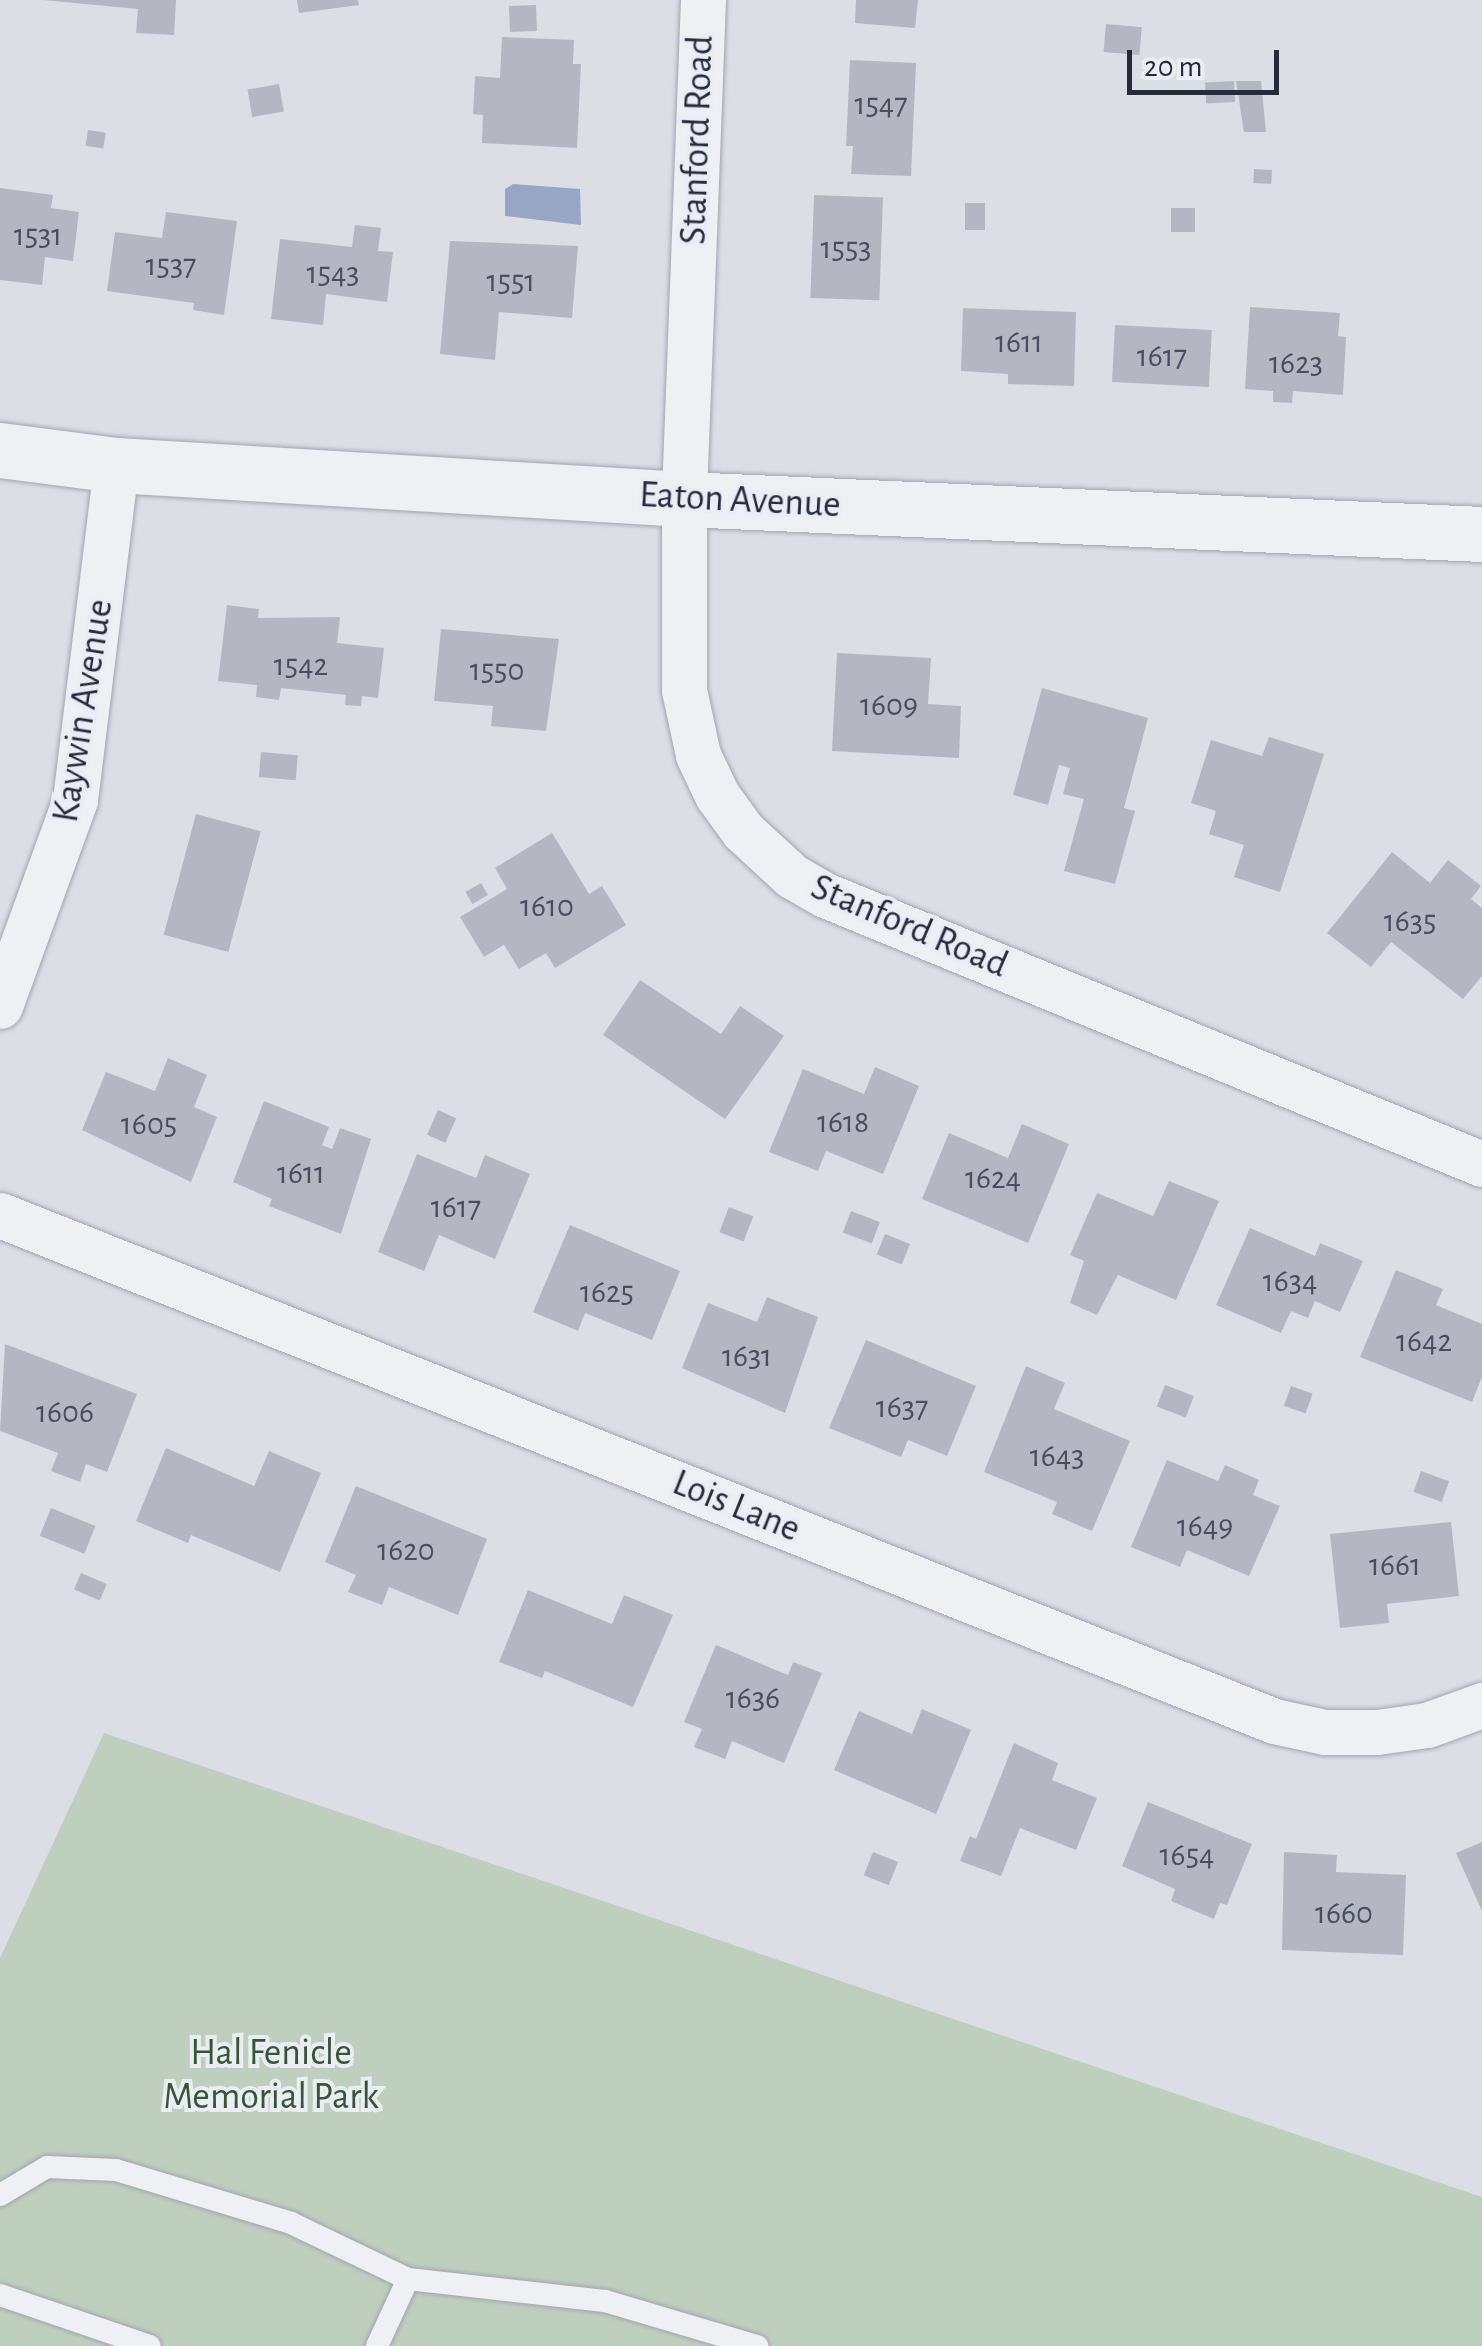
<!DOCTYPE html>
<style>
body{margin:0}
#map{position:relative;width:1482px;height:2346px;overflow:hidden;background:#dcdee6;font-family:"Alegreya Sans",sans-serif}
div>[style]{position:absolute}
.green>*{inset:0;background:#bfcfbe}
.water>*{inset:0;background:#98a6c5}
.building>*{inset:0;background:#b4b7c2;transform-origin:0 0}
.roads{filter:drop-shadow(0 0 2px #a2a4af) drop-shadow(0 0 2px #a2a4af)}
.service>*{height:22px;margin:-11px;padding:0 11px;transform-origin:11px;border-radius:11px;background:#eff0f4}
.minor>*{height:45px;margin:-22.5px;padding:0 22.5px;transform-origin:22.5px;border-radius:22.5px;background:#eff0f4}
.tertiary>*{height:55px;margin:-27.5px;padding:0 27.5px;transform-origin:27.5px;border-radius:27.5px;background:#eff0f4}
span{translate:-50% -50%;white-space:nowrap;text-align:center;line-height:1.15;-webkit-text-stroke:8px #ebedf4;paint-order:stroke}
.number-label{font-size:32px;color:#4a4d5d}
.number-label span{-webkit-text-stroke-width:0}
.street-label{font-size:38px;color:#272a3b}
.park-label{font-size:38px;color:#355734}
.scale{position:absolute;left:1127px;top:50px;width:152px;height:45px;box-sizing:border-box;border:5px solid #272a3b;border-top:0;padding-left:12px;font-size:30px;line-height:35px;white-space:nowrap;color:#272a3b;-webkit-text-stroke:8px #ebedf4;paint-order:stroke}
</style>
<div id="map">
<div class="green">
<i style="clip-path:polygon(104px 1733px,1482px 2197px,1482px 2346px,0 2346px,0 1958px)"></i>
</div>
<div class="water">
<i style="clip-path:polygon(513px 184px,580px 189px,581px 225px,505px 216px,505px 189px)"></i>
</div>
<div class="building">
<i style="clip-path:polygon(43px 0,176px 0,174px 35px,136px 33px,138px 9px)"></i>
<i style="clip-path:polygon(297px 0,358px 0,359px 5px,299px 13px)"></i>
<i style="clip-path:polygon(856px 0,918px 0,915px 28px,855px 23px)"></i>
<i style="left:536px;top:5px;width:26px;height:27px;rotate:88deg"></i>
<i style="left:1106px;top:24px;width:36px;height:28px;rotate:5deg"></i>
<i style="clip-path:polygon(502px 37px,574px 40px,573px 64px,581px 64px,577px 148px,482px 143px,483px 115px,473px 114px,475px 76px,500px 78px)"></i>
<i style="clip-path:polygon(850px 60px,916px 63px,911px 176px,851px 174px,853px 146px,846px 146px)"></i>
<i style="left:1234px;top:81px;width:21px;height:29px;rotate:87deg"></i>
<i style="clip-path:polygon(1236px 81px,1261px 81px,1266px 132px,1244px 132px)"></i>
<i style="left:279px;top:84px;width:28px;height:32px;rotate:80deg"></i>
<i style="left:88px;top:130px;width:18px;height:16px;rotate:9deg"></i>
<i style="left:1254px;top:169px;width:18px;height:14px;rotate:3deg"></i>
<i style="clip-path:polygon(0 188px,53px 195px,51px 208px,79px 212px,73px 261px,45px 257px,42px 285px,0 280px)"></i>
<i style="left:814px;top:195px;width:69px;height:103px;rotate:2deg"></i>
<i style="left:965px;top:203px;width:20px;height:27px"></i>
<i style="left:1171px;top:208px;width:24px;height:24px"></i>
<i style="clip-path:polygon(166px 212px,237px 221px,224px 315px,193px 310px,194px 303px,107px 291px,115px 232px,162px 238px)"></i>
<i style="clip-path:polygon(355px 225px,381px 228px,378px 251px,393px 252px,387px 302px,326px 294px,323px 325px,271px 319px,280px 239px,352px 247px)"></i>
<i style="clip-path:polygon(450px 241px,578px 246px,572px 318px,499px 312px,495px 360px,440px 354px)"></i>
<i style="clip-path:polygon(1250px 307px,1340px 313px,1338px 336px,1346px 337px,1343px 395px,1293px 391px,1292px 403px,1273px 402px,1273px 391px,1245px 389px)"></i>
<i style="clip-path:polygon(963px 308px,1076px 312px,1074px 386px,1008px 384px,1008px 374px,961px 371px)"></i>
<i style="left:1115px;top:325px;width:97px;height:57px;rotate:3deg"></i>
<i style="clip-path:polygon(227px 605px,259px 609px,258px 618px,340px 617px,337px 643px,384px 648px,378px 698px,362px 696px,361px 706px,345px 705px,346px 695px,281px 688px,279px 700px,256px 697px,257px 685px,218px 681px)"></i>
<i style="clip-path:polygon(441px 629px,559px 639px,546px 731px,491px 726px,493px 706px,434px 701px)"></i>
<i style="clip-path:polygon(837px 653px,931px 658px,928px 704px,961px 706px,959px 758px,832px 751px)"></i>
<i style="clip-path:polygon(1042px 688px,1148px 718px,1124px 808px,1135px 811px,1115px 884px,1064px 871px,1084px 799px,1063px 794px,1070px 768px,1059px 765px,1048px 805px,1013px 795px)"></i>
<i style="clip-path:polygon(1269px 737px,1324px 754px,1280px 892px,1234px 877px,1244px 845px,1209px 834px,1216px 811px,1191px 803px,1211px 740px,1262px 756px)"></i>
<i style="left:261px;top:752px;width:37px;height:25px;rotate:5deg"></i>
<i style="left:196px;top:814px;width:67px;height:125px;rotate:15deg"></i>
<i style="clip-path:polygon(552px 833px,589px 894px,602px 886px,626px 925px,555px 968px,546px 953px,519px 969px,504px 945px,484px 957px,460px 917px,507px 889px,495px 868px)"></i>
<i style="clip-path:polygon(1392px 852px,1430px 883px,1448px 860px,1481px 886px,1471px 899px,1482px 908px,1482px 976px,1463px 999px,1391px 942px,1371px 967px,1327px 933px)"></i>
<i style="left:481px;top:883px;width:14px;height:18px;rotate:60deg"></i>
<i style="clip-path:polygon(640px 980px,721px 1034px,740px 1006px,784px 1036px,725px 1119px,603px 1035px)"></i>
<i style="clip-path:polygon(168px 1058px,207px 1075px,194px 1107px,217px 1117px,191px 1182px,82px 1130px,106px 1072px,155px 1091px)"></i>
<i style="clip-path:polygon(875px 1067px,919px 1086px,883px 1174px,826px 1151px,818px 1171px,769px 1152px,803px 1069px,864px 1094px)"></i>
<i style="clip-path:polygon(264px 1101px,329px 1127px,322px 1145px,332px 1149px,340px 1128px,371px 1139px,341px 1234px,269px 1206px,272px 1199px,233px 1182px)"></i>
<i style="left:438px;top:1110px;width:20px;height:27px;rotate:24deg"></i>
<i style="clip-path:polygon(1022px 1124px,1069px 1144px,1028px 1243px,922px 1199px,949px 1133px,1008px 1158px)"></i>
<i style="clip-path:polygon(417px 1154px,476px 1178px,485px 1155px,530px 1174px,495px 1259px,439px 1235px,424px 1271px,378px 1252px)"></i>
<i style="clip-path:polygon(1169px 1181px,1219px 1201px,1176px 1300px,1118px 1275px,1097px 1315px,1070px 1303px,1084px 1261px,1070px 1255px,1097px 1193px,1153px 1216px)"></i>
<i style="left:729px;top:1207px;width:26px;height:27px;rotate:21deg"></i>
<i style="left:851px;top:1211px;width:31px;height:23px;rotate:21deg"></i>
<i style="clip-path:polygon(570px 1225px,680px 1271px,652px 1340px,585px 1313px,578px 1331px,533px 1312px)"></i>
<i style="clip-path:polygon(1250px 1228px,1315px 1256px,1320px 1243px,1363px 1261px,1340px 1312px,1315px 1301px,1308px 1318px,1291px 1311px,1281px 1333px,1216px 1305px)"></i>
<i style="left:885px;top:1234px;width:27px;height:22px;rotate:22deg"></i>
<i style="clip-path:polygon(1396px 1270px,1443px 1289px,1436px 1305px,1482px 1324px,1482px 1377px,1472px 1402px,1360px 1357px)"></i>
<i style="clip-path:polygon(767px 1297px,818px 1317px,785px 1413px,682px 1368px,708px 1303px,757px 1322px)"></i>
<i style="clip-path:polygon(866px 1340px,976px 1386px,947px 1456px,908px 1440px,901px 1457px,829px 1428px)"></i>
<i style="clip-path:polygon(5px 1344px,137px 1394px,107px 1472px,86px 1464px,80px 1482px,51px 1471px,58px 1453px,0 1431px)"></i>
<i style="clip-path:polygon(1026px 1366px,1065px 1383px,1054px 1409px,1130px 1441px,1092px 1531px,1052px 1514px,1057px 1502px,984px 1472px)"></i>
<i style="left:1165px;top:1385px;width:31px;height:23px;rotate:21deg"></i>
<i style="left:1291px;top:1386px;width:23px;height:21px;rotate:20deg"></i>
<i style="clip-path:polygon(166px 1448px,254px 1486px,269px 1451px,321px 1473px,280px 1572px,191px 1535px,188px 1543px,136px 1521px)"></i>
<i style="clip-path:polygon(1167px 1460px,1218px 1481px,1225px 1465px,1259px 1480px,1253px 1495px,1280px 1506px,1249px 1576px,1187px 1550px,1180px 1567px,1131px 1547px)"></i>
<i style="left:1421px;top:1471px;width:30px;height:22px;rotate:20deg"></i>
<i style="clip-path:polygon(356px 1486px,487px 1539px,458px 1615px,389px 1587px,382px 1605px,348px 1592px,356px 1575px,325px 1562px)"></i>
<i style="left:51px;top:1508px;width:48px;height:30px;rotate:22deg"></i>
<i style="clip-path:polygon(1451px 1522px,1459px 1596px,1387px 1604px,1389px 1623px,1340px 1628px,1330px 1534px)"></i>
<i style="left:81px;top:1573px;width:28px;height:18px;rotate:23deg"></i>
<i style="clip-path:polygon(528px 1590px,612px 1624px,624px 1595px,673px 1615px,633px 1707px,545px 1671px,542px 1678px,499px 1662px)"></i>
<i style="clip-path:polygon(716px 1645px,788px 1675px,793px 1662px,822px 1673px,784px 1763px,732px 1741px,725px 1759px,694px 1747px,702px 1729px,684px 1722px)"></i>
<i style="clip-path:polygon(922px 1709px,971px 1730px,936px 1814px,834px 1770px,859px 1711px,912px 1734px)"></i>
<i style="clip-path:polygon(1014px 1743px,1058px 1763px,1052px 1780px,1097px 1798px,1076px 1850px,1020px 1828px,1001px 1876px,960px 1861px,970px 1836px,976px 1839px)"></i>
<i style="clip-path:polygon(1148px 1802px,1252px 1844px,1227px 1905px,1220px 1903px,1214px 1919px,1171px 1901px,1175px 1889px,1122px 1866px)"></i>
<i style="clip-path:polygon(1482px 1842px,1482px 1911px,1456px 1853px)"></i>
<i style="left:873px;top:1852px;width:27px;height:25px;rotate:22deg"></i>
<i style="clip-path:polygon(1284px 1852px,1337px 1855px,1336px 1872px,1406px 1875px,1403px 1955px,1282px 1950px)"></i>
</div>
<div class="roads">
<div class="service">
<i style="left:0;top:2195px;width:55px;rotate:-30.8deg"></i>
<i style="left:47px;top:2167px;width:69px;rotate:2.5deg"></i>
<i style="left:116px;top:2170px;width:183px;rotate:16.8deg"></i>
<i style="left:291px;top:2223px;width:130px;rotate:25.6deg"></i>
<i style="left:408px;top:2279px;width:74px;rotate:114.8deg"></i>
<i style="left:408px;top:2279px;width:198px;rotate:6.4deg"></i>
<i style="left:605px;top:2301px;width:159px;rotate:16.5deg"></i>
<i style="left:0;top:2295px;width:158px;rotate:18.8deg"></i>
</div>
<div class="minor">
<i style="left:703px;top:0;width:499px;rotate:92.2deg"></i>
<i style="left:684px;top:499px;width:191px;rotate:90deg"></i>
<i style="left:684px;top:690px;width:66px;rotate:77.8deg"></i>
<i style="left:698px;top:755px;width:44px;rotate:64.6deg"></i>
<i style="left:717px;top:795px;width:44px;rotate:54.2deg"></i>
<i style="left:743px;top:831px;width:67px;rotate:42.6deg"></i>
<i style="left:792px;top:876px;width:38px;rotate:30deg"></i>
<i style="left:825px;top:895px;width:710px;rotate:22.27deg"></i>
<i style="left:0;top:1006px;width:219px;rotate:-70deg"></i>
<i style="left:75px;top:800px;width:337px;rotate:-83deg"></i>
<i style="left:0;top:1215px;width:1371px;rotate:21.66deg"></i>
<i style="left:1274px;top:1721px;width:52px;rotate:12.2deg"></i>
<i style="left:1325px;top:1732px;width:52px"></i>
<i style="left:1377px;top:1732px;width:50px;rotate:-8deg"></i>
<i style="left:1427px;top:1725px;width:59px;rotate:-20deg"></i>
</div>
<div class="tertiary">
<i style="left:0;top:450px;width:117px;rotate:7.4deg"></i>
<i style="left:116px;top:465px;width:569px;rotate:3.43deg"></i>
<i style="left:684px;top:499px;width:799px;rotate:2.51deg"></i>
</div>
</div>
<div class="number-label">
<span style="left:881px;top:104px">1547</span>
<span style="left:38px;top:235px">1531</span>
<span style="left:846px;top:248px">1553</span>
<span style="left:171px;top:265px">1537</span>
<span style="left:333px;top:273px">1543</span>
<span style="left:511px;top:281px">1551</span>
<span style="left:1019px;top:342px">1611</span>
<span style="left:1162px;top:356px">1617</span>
<span style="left:1296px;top:363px">1623</span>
<span style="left:301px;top:665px">1542</span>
<span style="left:497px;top:670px">1550</span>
<span style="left:889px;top:705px">1609</span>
<span style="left:547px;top:906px">1610</span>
<span style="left:1410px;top:921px">1635</span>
<span style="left:843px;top:1122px">1618</span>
<span style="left:149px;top:1124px">1605</span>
<span style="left:301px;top:1173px">1611</span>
<span style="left:993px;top:1178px">1624</span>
<span style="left:456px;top:1207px">1617</span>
<span style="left:1290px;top:1281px">1634</span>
<span style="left:607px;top:1292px">1625</span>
<span style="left:1424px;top:1341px">1642</span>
<span style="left:747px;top:1356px">1631</span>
<span style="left:902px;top:1407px">1637</span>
<span style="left:65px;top:1412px">1606</span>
<span style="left:1057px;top:1456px">1643</span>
<span style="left:1205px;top:1526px">1649</span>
<span style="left:406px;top:1550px">1620</span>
<span style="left:1395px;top:1565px">1661</span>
<span style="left:753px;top:1698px">1636</span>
<span style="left:1187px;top:1855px">1654</span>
<span style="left:1344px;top:1913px">1660</span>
</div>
<div class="street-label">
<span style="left:698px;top:140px;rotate:-88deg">Stanford Road</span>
<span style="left:740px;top:501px;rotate:3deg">Eaton Avenue</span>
<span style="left:84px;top:711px;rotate:-81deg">Kaywin Avenue</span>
<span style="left:909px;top:927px;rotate:23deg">Stanford Road</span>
<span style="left:736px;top:1507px;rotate:22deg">Lois Lane</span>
</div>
<div class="park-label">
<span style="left:271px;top:2076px">Hal Fenicle<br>Memorial Park</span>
</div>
<div class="scale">20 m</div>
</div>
